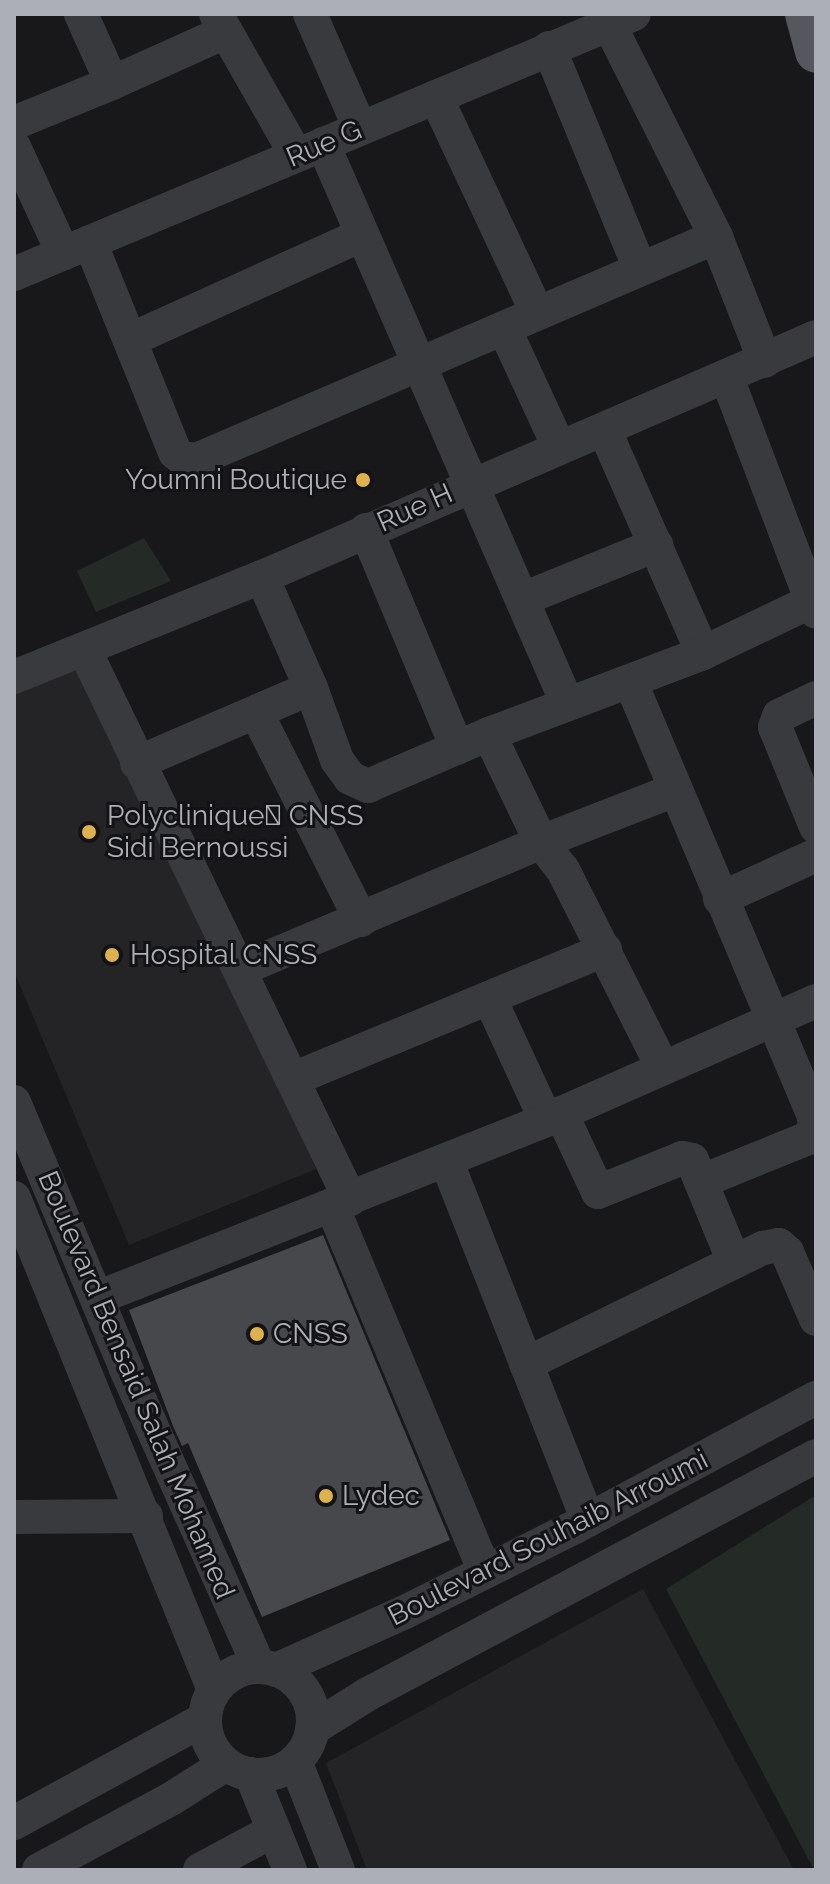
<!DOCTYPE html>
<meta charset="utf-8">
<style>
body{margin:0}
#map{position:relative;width:830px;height:1884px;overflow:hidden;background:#18181a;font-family:Raleway,sans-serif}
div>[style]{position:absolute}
.built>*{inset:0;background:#242426}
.green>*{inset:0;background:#242b26}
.building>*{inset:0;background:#47484c}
.minor>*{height:34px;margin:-17px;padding:0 17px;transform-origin:17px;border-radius:17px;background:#393a3e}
.minor>.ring{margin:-17px;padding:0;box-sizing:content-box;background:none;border:34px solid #393a3e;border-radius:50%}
.major>*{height:42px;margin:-21px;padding:0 21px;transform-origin:21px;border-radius:21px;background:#56575d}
.dots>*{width:22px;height:22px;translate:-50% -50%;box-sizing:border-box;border:4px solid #131315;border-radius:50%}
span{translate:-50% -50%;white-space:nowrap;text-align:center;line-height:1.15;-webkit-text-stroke:6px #131315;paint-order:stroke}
.street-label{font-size:28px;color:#acafb8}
.poi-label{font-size:28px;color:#acafb8}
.right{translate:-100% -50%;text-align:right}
.left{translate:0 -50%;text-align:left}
.frame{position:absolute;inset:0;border:16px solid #acafb8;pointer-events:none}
</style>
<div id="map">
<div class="built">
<i style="clip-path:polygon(87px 665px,316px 1169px,129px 1245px,14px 971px,14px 694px)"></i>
<i style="clip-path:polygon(643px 1589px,794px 1870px,367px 1870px,326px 1763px)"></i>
</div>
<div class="green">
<i style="clip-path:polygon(144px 538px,171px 581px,96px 612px,77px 571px)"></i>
<i style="clip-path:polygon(816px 1495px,816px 1870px,814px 1870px,666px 1589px)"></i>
</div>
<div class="building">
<i style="clip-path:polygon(323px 1235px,450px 1540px,262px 1617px,188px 1443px,182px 1446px,173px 1426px,129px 1310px)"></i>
</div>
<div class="minor">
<i style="left:216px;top:14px;width:162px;rotate:60.4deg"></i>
<i style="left:310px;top:14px;width:124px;rotate:66.3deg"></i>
<i style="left:604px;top:14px;width:250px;rotate:63.3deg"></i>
<i style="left:716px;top:237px;width:133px;rotate:68.4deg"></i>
<i style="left:549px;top:48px;width:239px;rotate:67.6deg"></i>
<i style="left:112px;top:83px;width:124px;rotate:-24.3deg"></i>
<i style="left:436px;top:97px;width:238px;rotate:64.9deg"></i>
<i style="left:14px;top:123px;width:106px;rotate:-22.2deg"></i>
<i style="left:112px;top:83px;width:76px;rotate:-114.2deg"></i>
<i style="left:323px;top:144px;width:610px;rotate:66.42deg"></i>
<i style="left:14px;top:147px;width:117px;rotate:65.2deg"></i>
<i style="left:90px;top:242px;width:227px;rotate:68deg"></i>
<i style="left:175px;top:452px;width:9px;rotate:41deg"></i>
<i style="left:182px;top:458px;width:14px;rotate:8deg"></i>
<i style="left:196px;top:460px;width:566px;rotate:-23.21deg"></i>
<i style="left:14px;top:274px;width:672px;rotate:-22.75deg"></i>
<i style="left:504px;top:328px;width:131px;rotate:65.2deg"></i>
<i style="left:130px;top:340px;width:255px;rotate:-24.4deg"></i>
<i style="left:727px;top:378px;width:250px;rotate:69.2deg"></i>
<i style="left:604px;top:429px;width:245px;rotate:66.2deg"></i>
<i style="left:366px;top:530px;width:236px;rotate:67.3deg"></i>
<i style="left:262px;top:577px;width:121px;rotate:66.2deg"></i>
<i style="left:311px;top:688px;width:77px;rotate:70.1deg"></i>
<i style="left:337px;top:760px;width:22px;rotate:54deg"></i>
<i style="left:350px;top:778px;width:20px;rotate:24deg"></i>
<i style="left:368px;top:786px;width:132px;rotate:-23.3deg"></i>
<i style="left:489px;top:734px;width:229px;rotate:-20.7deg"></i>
<i style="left:703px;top:653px;width:125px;rotate:-25.5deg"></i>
<i style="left:523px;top:599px;width:144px;rotate:-22.1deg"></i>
<i style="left:85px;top:651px;width:609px;rotate:64.19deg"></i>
<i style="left:14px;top:677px;width:267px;rotate:-22deg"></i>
<i style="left:262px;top:577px;width:604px;rotate:-23.42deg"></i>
<i style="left:631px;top:683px;width:470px;rotate:67.1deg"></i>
<i style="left:814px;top:1116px;width:13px;rotate:86deg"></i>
<i style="left:815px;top:1129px;width:13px;rotate:132deg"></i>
<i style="left:806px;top:1139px;width:112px;rotate:158deg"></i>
<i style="left:816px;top:698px;width:41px;rotate:154.1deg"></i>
<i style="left:779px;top:716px;width:12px;rotate:110deg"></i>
<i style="left:775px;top:727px;width:108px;rotate:67.7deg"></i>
<i style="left:256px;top:712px;width:233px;rotate:63.2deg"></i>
<i style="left:489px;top:734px;width:120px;rotate:64.3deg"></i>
<i style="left:541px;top:842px;width:36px;rotate:52deg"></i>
<i style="left:563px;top:870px;width:222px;rotate:63.2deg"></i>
<i style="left:137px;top:763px;width:189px;rotate:-23.3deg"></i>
<i style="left:720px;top:899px;width:106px;rotate:-24.6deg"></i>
<i style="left:241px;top:969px;width:326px;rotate:-22.9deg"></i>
<i style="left:541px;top:842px;width:144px;rotate:-21.2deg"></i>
<i style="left:490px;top:999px;width:133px;rotate:65.2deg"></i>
<i style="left:293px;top:1079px;width:338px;rotate:-22.5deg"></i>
<i style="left:14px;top:1102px;width:290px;rotate:67.2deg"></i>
<i style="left:126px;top:1369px;width:326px;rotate:65.9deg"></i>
<i style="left:561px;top:1113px;width:87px;rotate:64.9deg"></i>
<i style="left:598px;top:1192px;width:91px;rotate:-22deg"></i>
<i style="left:682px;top:1158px;width:10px;rotate:11deg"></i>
<i style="left:692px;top:1160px;width:110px;rotate:67.6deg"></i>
<i style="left:446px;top:1160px;width:387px;rotate:68.5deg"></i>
<i style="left:14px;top:1198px;width:531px;rotate:67.88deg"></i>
<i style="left:332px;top:1206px;width:394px;rotate:67.3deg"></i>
<i style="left:97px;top:1298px;width:483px;rotate:-21.6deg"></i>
<i style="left:546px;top:1120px;width:295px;rotate:-23.8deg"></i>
<i style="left:526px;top:1364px;width:264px;rotate:-26.1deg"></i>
<i style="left:763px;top:1248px;width:16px;rotate:-11deg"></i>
<i style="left:779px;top:1245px;width:11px;rotate:41deg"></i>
<i style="left:787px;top:1252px;width:73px;rotate:66.6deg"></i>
<i style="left:14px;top:1517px;width:132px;rotate:-0.4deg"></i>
<i class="ring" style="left:205px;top:1667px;width:74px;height:74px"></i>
<i style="left:276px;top:1670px;width:139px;rotate:-24.2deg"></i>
<i style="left:403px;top:1613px;width:192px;rotate:-26.6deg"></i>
<i style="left:575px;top:1527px;width:273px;rotate:-28.2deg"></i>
<i style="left:312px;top:1729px;width:66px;rotate:-32deg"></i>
<i style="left:368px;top:1694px;width:507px;rotate:-27.98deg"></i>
<i style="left:295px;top:1761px;width:117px;rotate:68.5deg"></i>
<i style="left:251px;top:1774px;width:104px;rotate:67.9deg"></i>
<i style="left:14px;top:1823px;width:217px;rotate:-28.6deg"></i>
<i style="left:39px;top:1870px;width:150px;rotate:-28.3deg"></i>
<i style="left:171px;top:1799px;width:65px;rotate:-32.5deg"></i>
<i style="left:200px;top:1870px;width:84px;rotate:-28.4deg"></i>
</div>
<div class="major">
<i style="left:806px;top:14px;width:39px;rotate:75deg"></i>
</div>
<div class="dots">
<i style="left:363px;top:480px;background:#dbb24e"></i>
<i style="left:89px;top:832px;background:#dbb24e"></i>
<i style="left:112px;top:955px;background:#dbb24e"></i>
<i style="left:257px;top:1334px;background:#dbb24e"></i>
<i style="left:326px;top:1496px;background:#dbb24e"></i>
</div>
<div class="street-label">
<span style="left:324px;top:144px;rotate:-23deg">Rue G</span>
<span style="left:415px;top:508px;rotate:-24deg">Rue H</span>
<span style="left:136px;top:1385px;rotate:67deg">Boulevard Bensaid Salah Mohamed</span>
<span style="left:548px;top:1538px;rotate:-27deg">Boulevard Souhaib Arroumi</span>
</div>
<div class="poi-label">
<span class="right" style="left:347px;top:480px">Youmni Boutique</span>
<span class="left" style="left:107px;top:832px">Polyclinique ِCNSS<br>Sidi Bernoussi</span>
<span class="left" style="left:130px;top:955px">Hospital CNSS</span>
<span class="left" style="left:273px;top:1334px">CNSS</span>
<span class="left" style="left:342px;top:1496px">Lydec</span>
</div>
<div class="frame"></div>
</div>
